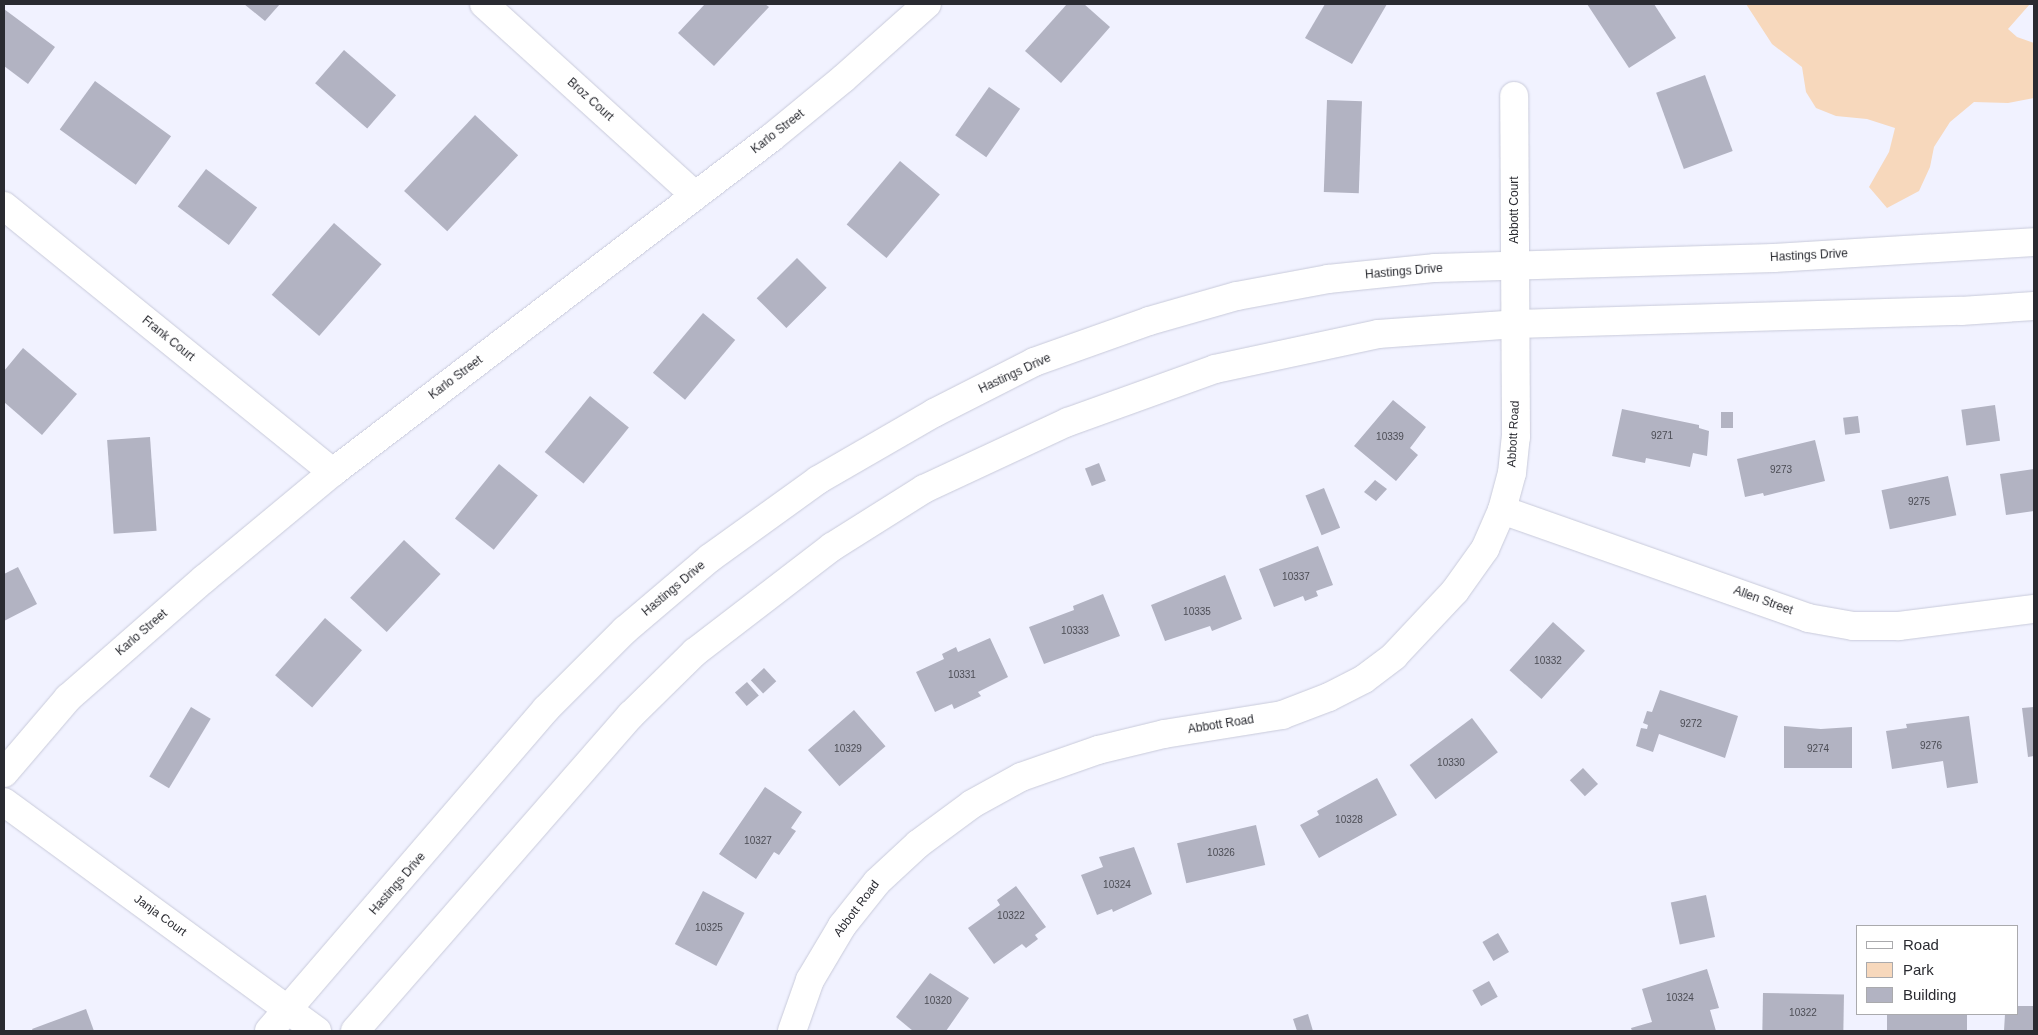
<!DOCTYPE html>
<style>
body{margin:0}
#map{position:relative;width:2038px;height:1035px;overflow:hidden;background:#f1f2ff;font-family:Helvetica,sans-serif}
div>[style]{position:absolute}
.green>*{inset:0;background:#f7d8bc}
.building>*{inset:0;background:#b2b3c2;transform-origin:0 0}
.roads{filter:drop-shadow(0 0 1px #c8cada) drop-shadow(0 0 1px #c8cada)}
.minor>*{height:28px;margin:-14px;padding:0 14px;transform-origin:14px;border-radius:14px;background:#fff}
span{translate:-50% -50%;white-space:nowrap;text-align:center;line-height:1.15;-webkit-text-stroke:5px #fff;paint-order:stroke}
.number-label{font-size:10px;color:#4c4d55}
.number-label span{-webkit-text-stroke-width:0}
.street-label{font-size:12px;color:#2a2b31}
.frame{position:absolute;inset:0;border:5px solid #2a2b31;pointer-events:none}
.legend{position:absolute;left:1856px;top:925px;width:162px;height:90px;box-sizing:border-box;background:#fff;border:1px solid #aaaaad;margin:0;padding:6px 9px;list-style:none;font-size:15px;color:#2a2b31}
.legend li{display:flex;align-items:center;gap:10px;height:25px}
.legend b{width:25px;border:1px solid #aaaaad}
</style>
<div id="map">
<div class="green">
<i style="clip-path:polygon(1746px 4px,2030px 4px,2008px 29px,2017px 37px,2034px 43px,2034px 98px,2008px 103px,1974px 102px,1950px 122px,1934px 147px,1930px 167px,1919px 191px,1887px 208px,1869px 187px,1889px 152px,1895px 128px,1867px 119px,1836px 116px,1816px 108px,1806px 92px,1802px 67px,1772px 44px)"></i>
</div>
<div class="building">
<i style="clip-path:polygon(244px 4px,280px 4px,265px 21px)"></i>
<i style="clip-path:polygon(705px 4px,765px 4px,769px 7px,714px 66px,678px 33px)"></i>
<i style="clip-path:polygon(1067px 4px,1084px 4px,1110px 27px,1061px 83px,1025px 51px)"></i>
<i style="clip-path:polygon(1325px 4px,1387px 4px,1352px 64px,1305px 38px)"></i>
<i style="clip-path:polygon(1587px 4px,1654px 4px,1676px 38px,1629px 68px)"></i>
<i style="clip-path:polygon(4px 9px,55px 47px,28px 84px,4px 66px)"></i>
<i style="left:344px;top:50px;width:69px;height:44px;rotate:41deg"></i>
<i style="left:1705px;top:75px;width:81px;height:52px;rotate:70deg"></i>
<i style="left:95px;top:81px;width:94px;height:60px;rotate:36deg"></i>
<i style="left:989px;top:87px;width:38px;height:59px;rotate:35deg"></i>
<i style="left:1327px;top:100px;width:35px;height:92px;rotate:2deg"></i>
<i style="left:475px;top:115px;width:59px;height:104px;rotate:43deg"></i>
<i style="left:900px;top:161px;width:52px;height:83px;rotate:40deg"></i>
<i style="left:206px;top:169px;width:64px;height:47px;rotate:37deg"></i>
<i style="left:334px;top:223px;width:63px;height:95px;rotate:41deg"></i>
<i style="left:797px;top:258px;width:42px;height:57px;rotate:45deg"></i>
<i style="left:703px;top:313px;width:42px;height:78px;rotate:40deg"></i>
<i style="clip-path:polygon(23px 348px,77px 394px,42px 435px,4px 402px,4px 371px)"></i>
<i style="left:590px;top:396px;width:50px;height:72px;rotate:39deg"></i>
<i style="clip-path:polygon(1393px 400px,1426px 427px,1410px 448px,1418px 455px,1396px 481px,1354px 446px)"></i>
<i style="left:1995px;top:405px;width:36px;height:34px;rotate:82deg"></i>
<i style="clip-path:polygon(1622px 409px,1699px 425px,1699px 428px,1709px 431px,1707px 456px,1693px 453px,1690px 467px,1646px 458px,1645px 463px,1612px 456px)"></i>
<i style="left:1721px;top:412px;width:12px;height:16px"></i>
<i style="left:1858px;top:416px;width:17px;height:15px;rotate:83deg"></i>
<i style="left:150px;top:437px;width:94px;height:43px;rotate:86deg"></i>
<i style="clip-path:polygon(1815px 440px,1825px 481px,1764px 496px,1763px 493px,1745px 497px,1737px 459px)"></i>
<i style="left:1099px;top:463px;width:19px;height:15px;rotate:69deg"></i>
<i style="left:499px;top:464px;width:50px;height:70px;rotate:39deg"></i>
<i style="clip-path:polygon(2034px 469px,2034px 511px,2006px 515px,2000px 474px)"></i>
<i style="left:1948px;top:476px;width:40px;height:68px;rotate:78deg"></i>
<i style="clip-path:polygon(1375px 480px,1387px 489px,1376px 501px,1364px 492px)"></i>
<i style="left:1324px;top:488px;width:43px;height:20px;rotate:68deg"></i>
<i style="left:404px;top:540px;width:50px;height:79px;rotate:43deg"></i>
<i style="clip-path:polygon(1318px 546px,1333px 585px,1316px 591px,1318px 596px,1305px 601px,1303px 596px,1274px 607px,1259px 569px)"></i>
<i style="clip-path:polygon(18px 567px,37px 604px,4px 621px,4px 574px)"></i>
<i style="clip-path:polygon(1225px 575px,1242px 619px,1212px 631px,1210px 626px,1165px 641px,1151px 605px)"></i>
<i style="clip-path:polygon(1103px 594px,1120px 636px,1044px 664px,1029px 627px,1074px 610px,1073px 606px)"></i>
<i style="left:325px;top:618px;width:49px;height:76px;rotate:41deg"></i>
<i style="left:1553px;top:622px;width:43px;height:65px;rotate:42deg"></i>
<i style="clip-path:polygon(990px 638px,1008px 677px,978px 692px,981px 696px,954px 709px,952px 704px,935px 712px,916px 672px,944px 659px,942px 654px,956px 647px,958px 652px)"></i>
<i style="left:764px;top:668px;width:18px;height:18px;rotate:47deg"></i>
<i style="left:747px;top:682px;width:18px;height:16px;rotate:49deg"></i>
<i style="clip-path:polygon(1660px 690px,1738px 716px,1725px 758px,1659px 734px,1653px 752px,1636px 746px,1641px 728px,1647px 729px,1648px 725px,1643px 723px,1647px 711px,1652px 712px)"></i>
<i style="left:191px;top:707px;width:23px;height:81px;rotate:31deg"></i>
<i style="clip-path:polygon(2034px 707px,2034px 756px,2028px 757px,2022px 708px)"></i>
<i style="left:854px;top:710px;width:48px;height:61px;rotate:49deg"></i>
<i style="clip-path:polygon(1969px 716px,1978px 783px,1947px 788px,1943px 761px,1892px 769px,1886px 731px,1907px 728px,1906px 724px)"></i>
<i style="left:1472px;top:718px;width:43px;height:78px;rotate:53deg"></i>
<i style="clip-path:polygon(1784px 726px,1821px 729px,1852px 727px,1852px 768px,1784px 768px)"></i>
<i style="left:1583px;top:768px;width:22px;height:18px;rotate:47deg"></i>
<i style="clip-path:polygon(1377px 778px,1397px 815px,1319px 858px,1300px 825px,1319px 815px,1317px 811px)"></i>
<i style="clip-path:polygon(765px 787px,802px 812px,791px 828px,796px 831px,779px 855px,774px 852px,756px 879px,719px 854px)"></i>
<i style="left:1256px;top:825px;width:41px;height:81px;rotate:77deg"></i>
<i style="clip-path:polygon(1134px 847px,1152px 894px,1113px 912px,1112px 909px,1097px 915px,1081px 875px,1103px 867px,1099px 857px)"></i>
<i style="clip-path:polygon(1016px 886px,1046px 927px,1035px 935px,1038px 939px,1026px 948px,1022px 944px,994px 964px,968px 928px,1000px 905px,997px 900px)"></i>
<i style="left:703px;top:891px;width:47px;height:60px;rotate:28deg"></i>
<i style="left:1706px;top:895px;width:43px;height:36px;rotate:78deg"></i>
<i style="left:1498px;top:933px;width:22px;height:18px;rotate:60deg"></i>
<i style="clip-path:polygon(1707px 969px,1719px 1008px,1710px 1010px,1716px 1031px,1632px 1031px,1631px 1028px,1652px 1022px,1642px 989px)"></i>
<i style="clip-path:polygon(930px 973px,969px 998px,946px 1031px,913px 1031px,896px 1017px)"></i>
<i style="left:1489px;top:981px;width:18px;height:19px;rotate:61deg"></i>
<i style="left:1763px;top:993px;width:81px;height:38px;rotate:1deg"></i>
<i style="clip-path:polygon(2017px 1006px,2034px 1006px,2034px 1031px,2004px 1031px,2005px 1014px,2017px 1014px)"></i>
<i style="clip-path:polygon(86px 1009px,94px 1031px,33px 1031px,32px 1029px)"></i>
<i style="clip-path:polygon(1308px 1014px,1313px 1031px,1297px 1031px,1293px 1019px)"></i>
<i style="left:1887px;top:1014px;width:80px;height:17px"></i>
</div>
<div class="roads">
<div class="minor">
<i style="left:484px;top:4px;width:285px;rotate:42.2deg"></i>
<i style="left:4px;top:206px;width:423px;rotate:39deg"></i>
<i style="left:1502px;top:510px;width:324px;rotate:19.4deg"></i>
<i style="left:1808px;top:618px;width:46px;rotate:10.1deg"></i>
<i style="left:1853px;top:626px;width:46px"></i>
<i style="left:1899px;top:626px;width:136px;rotate:-7.2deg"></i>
<i style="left:4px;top:773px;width:99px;rotate:-49.5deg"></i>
<i style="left:68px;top:698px;width:181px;rotate:-41.2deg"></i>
<i style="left:204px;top:579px;width:168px;rotate:-39.7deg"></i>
<i style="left:333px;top:472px;width:551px;rotate:-37.33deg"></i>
<i style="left:771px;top:138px;width:94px;rotate:-39.4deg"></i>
<i style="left:844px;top:78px;width:111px;rotate:-41.7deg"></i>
<i style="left:4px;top:802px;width:388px;rotate:36.2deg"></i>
<i style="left:269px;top:1031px;width:425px;rotate:-49.3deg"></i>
<i style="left:546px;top:709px;width:112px;rotate:-45deg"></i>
<i style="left:625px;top:630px;width:111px;rotate:-40.3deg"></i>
<i style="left:710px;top:558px;width:133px;rotate:-35.8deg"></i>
<i style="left:818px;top:480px;width:134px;rotate:-30deg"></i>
<i style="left:934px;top:413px;width:112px;rotate:-27deg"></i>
<i style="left:1034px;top:362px;width:122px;rotate:-19.6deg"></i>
<i style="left:1149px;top:321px;width:91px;rotate:-15.9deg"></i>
<i style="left:1237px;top:296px;width:93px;rotate:-10.6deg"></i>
<i style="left:1328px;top:279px;width:108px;rotate:-5.9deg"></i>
<i style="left:1435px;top:268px;width:339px;rotate:-1.7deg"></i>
<i style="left:1774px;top:258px;width:260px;rotate:-3.5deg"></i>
<i style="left:355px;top:1031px;width:420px;rotate:-48.9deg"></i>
<i style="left:631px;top:715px;width:90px;rotate:-44.5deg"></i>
<i style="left:695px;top:652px;width:173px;rotate:-37.5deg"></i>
<i style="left:832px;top:547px;width:109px;rotate:-32.2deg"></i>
<i style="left:924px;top:489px;width:159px;rotate:-25deg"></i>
<i style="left:1068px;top:422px;width:156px;rotate:-19.8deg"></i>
<i style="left:1215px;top:369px;width:167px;rotate:-12.1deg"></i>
<i style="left:1378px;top:334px;width:138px;rotate:-4.1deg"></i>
<i style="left:1516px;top:324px;width:445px;rotate:-1.7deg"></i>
<i style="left:1961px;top:311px;width:73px;rotate:-3.9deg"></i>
<i style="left:792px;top:1031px;width:54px;rotate:-70.6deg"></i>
<i style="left:810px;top:980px;width:63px;rotate:-59.3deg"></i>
<i style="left:842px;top:926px;width:56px;rotate:-51.5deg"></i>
<i style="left:877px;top:882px;width:56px;rotate:-42.8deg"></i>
<i style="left:918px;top:844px;width:67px;rotate:-36.5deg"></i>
<i style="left:972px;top:804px;width:56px;rotate:-28.9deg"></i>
<i style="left:1021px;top:777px;width:82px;rotate:-19.3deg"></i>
<i style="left:1098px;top:750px;width:68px;rotate:-13.6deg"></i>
<i style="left:1164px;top:734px;width:120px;rotate:-9.1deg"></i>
<i style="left:1282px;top:715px;width:50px;rotate:-21deg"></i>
<i style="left:1329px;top:697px;width:39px;rotate:-27deg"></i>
<i style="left:1364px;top:679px;width:38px;rotate:-37deg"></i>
<i style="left:1394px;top:656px;width:89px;rotate:-46.8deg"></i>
<i style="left:1455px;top:591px;width:52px;rotate:-54.5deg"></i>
<i style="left:1485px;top:549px;width:43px;rotate:-66.4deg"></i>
<i style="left:1502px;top:510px;width:38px;rotate:-75deg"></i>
<i style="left:1512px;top:473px;width:36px;rotate:-84deg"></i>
<i style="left:1516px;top:437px;width:341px;rotate:-90.3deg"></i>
</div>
</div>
<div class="number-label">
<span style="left:1662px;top:436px">9271</span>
<span style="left:1390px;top:437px">10339</span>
<span style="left:1781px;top:470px">9273</span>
<span style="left:1919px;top:502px">9275</span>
<span style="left:1296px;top:577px">10337</span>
<span style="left:1197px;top:612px">10335</span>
<span style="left:1075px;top:631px">10333</span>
<span style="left:1548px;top:661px">10332</span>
<span style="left:962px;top:675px">10331</span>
<span style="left:1691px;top:724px">9272</span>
<span style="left:1931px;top:746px">9276</span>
<span style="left:848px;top:749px">10329</span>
<span style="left:1818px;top:749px">9274</span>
<span style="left:1451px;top:763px">10330</span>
<span style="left:1349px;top:820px">10328</span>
<span style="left:758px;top:841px">10327</span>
<span style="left:1221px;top:853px">10326</span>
<span style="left:1117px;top:885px">10324</span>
<span style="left:1011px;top:916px">10322</span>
<span style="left:709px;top:928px">10325</span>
<span style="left:1680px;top:998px">10324</span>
<span style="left:938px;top:1001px">10320</span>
<span style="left:1803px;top:1013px">10322</span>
</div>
<div class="street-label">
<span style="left:590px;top:100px;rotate:42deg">Broz Court</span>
<span style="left:778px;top:132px;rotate:-38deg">Karlo Street</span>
<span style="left:1515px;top:210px;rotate:-90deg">Abbott Court</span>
<span style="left:1809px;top:256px;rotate:-3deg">Hastings Drive</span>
<span style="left:1404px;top:272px;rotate:-5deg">Hastings Drive</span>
<span style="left:168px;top:339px;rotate:39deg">Frank Court</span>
<span style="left:1015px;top:374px;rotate:-25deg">Hastings Drive</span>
<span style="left:456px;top:378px;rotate:-37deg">Karlo Street</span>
<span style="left:1514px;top:434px;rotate:-87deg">Abbott Road</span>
<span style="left:674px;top:589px;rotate:-40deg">Hastings Drive</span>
<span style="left:1763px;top:601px;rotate:20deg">Allen Street</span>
<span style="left:142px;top:633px;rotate:-41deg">Karlo Street</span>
<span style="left:1221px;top:725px;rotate:-9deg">Abbott Road</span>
<span style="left:398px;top:884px;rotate:-49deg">Hastings Drive</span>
<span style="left:857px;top:909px;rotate:-53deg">Abbott Road</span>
<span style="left:160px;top:916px;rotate:36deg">Janja Court</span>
</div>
<div class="frame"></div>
<ul class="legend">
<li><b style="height:6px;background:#fff"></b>Road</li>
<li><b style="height:14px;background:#f7d8bc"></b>Park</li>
<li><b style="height:14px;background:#b2b3c2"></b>Building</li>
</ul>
</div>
